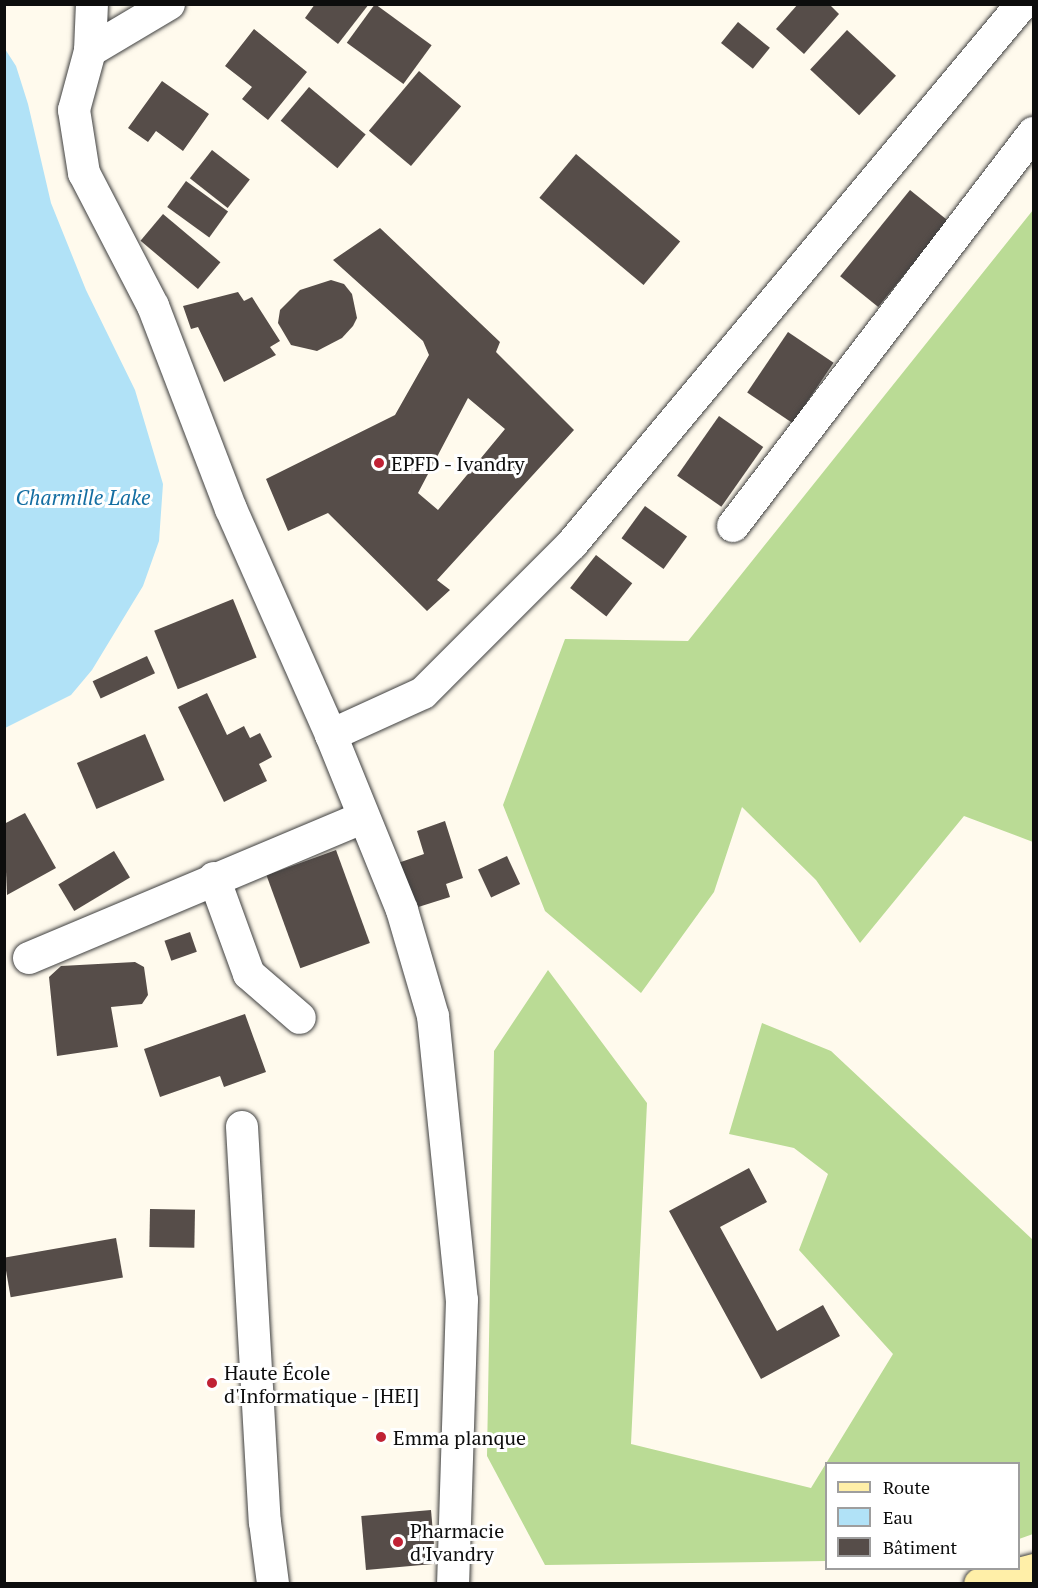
<!DOCTYPE html>
<meta charset="utf-8">
<style>
body{margin:0}
#map{position:relative;width:1038px;height:1588px;overflow:hidden;background:#fffaed;font-family:"PT Serif",serif}
div>[style]{position:absolute}
.forest>*{inset:0;background:#badb95}
.water>*{inset:0;background:#b1e2f7}
.building>*{inset:0;background:#564d49;transform-origin:0 0}
.roads{filter:drop-shadow(0 0 2px #404040) drop-shadow(0 0 2px #404040)}
.street>*{height:32px;margin:-16px;padding:0 16px;transform-origin:16px;border-radius:16px;background:#fff}
.secondary>*{height:33px;margin:-16.5px;padding:0 16.5px;transform-origin:16.5px;border-radius:16.5px;background:#ffefa8}
.dots>*{width:16px;height:16px;translate:-50% -50%;box-sizing:border-box;border:3px solid #fff;border-radius:50%}
span{translate:-50% -50%;white-space:nowrap;text-align:center;line-height:1.15;-webkit-text-stroke:6px #fff;paint-order:stroke}
.poi-label{font-size:20px;color:#0d0d0d}
.left{translate:0 -50%;text-align:left}
.water-label{font-size:21px;color:#146ea2;font-style:italic}
.frame{position:absolute;inset:0;border:6px solid #0d0d0d;pointer-events:none}
.legend{position:absolute;left:825px;top:1462px;width:195px;height:108px;box-sizing:border-box;background:#fff;border:2px solid #9e9e9e;margin:0;padding:8px 10px;list-style:none;font-size:18px;color:#0d0d0d}
.legend li{display:flex;align-items:center;gap:12px;height:30px}
.legend b{width:30px;border:2px solid #9e9e9e}
</style>
<div id="map">
<div class="forest">
<i style="clip-path:polygon(1033px 210px,1033px 842px,964px 816px,860px 943px,816px 880px,742px 807px,714px 892px,641px 993px,545px 911px,503px 805px,565px 639px,688px 641px)"></i>
<i style="clip-path:polygon(548px 970px,647px 1103px,631px 1444px,811px 1488px,893px 1354px,799px 1250px,828px 1174px,794px 1148px,729px 1134px,762px 1023px,831px 1051px,1033px 1240px,1033px 1534px,1019px 1539px,1018px 1464px,826px 1464px,826px 1561px,545px 1565px,487px 1456px,494px 1051px)"></i>
</div>
<div class="water">
<i style="clip-path:polygon(5px 49px,16px 66px,28px 104px,51px 203px,86px 290px,135px 390px,163px 484px,159px 541px,143px 586px,92px 670px,71px 695px,5px 728px)"></i>
</div>
<div class="building">
<i style="clip-path:polygon(315px 4px,369px 4px,338px 44px,305px 18px)"></i>
<i style="left:375px;top:4px;width:70px;height:48px;rotate:36deg"></i>
<i style="clip-path:polygon(798px 4px,829px 4px,839px 14px,804px 54px,776px 29px)"></i>
<i style="left:738px;top:22px;width:41px;height:27px;rotate:39deg"></i>
<i style="clip-path:polygon(254px 29px,307px 72px,268px 120px,242px 99px,252px 87px,225px 66px)"></i>
<i style="left:847px;top:30px;width:67px;height:54px;rotate:43deg"></i>
<i style="left:419px;top:71px;width:55px;height:78px;rotate:40deg"></i>
<i style="clip-path:polygon(162px 81px,209px 114px,183px 151px,156px 131px,148px 142px,128px 128px)"></i>
<i style="left:309px;top:87px;width:74px;height:44px;rotate:40deg"></i>
<i style="left:212px;top:150px;width:48px;height:36px;rotate:38deg"></i>
<i style="left:576px;top:154px;width:136px;height:57px;rotate:40deg"></i>
<i style="left:186px;top:181px;width:52px;height:32px;rotate:36deg"></i>
<i style="left:910px;top:190px;width:49px;height:111px;rotate:39deg"></i>
<i style="left:163px;top:214px;width:75px;height:35px;rotate:40deg"></i>
<i style="clip-path:polygon(evenodd,380px 228px,500px 342px,496px 352px,574px 430px,437px 580px,450px 590px,427px 611px,328px 513px,288px 531px,266px 479px,395px 415px,429px 355px,423px 341px,333px 260px,380px 228px,468px 398px,505px 429px,438px 510px,418px 493px,468px 398px)"></i>
<i style="clip-path:polygon(331px 280px,344px 284px,352px 294px,357px 318px,353px 326px,342px 338px,317px 351px,291px 345px,278px 323px,280px 310px,300px 290px)"></i>
<i style="clip-path:polygon(238px 292px,244px 301px,252px 297px,280px 341px,270px 347px,276px 355px,224px 382px,198px 327px,191px 329px,183px 306px)"></i>
<i style="left:788px;top:332px;width:55px;height:73px;rotate:34deg"></i>
<i style="left:719px;top:416px;width:54px;height:73px;rotate:35deg"></i>
<i style="left:645px;top:506px;width:52px;height:40px;rotate:36deg"></i>
<i style="left:596px;top:555px;width:46px;height:42px;rotate:38deg"></i>
<i style="left:233px;top:599px;width:63px;height:85px;rotate:68deg"></i>
<i style="left:147px;top:656px;width:19px;height:60px;rotate:65deg"></i>
<i style="clip-path:polygon(207px 693px,227px 735px,244px 726px,250px 738px,260px 733px,272px 757px,259px 764px,267px 781px,224px 802px,178px 707px)"></i>
<i style="left:145px;top:734px;width:50px;height:74px;rotate:67deg"></i>
<i style="clip-path:polygon(25px 813px,56px 868px,7px 895px,4px 824px)"></i>
<i style="clip-path:polygon(445px 821px,463px 878px,446px 884px,450px 897px,412px 909px,398px 863px,424px 854px,417px 831px)"></i>
<i style="left:336px;top:850px;width:99px;height:74px;rotate:70deg"></i>
<i style="left:114px;top:851px;width:31px;height:65px;rotate:59deg"></i>
<i style="left:507px;top:856px;width:31px;height:32px;rotate:65deg"></i>
<i style="left:190px;top:932px;width:21px;height:27px;rotate:71deg"></i>
<i style="clip-path:polygon(135px 962px,144px 967px,148px 995px,142px 1004px,111px 1007px,118px 1047px,57px 1056px,49px 977px,61px 966px)"></i>
<i style="clip-path:polygon(245px 1014px,266px 1072px,224px 1087px,220px 1076px,160px 1097px,144px 1049px)"></i>
<i style="clip-path:polygon(749px 1168px,767px 1202px,720px 1227px,777px 1331px,823px 1305px,840px 1336px,761px 1379px,669px 1211px)"></i>
<i style="left:150px;top:1209px;width:45px;height:38px;rotate:1deg"></i>
<i style="left:116px;top:1238px;width:40px;height:114px;rotate:80deg"></i>
<i style="left:431px;top:1510px;width:54px;height:70px;rotate:85deg"></i>
</div>
<div class="roads">
<div class="street">
<i style="left:169px;top:4px;width:92px;rotate:149.3deg"></i>
<i style="left:90px;top:51px;width:61px;rotate:105.2deg"></i>
<i style="left:74px;top:110px;width:64px;rotate:81deg"></i>
<i style="left:84px;top:173px;width:150px;rotate:62.6deg"></i>
<i style="left:153px;top:306px;width:217px;rotate:69deg"></i>
<i style="left:231px;top:509px;width:247px;rotate:66.1deg"></i>
<i style="left:331px;top:735px;width:189px;rotate:67.9deg"></i>
<i style="left:402px;top:910px;width:110px;rotate:73.7deg"></i>
<i style="left:433px;top:1016px;width:285px;rotate:84.2deg"></i>
<i style="left:462px;top:1300px;width:284px;rotate:91.8deg"></i>
<i style="left:90px;top:51px;width:47px;rotate:-87.6deg"></i>
<i style="left:733px;top:526px;width:495px;rotate:-52.6deg"></i>
<i style="left:331px;top:735px;width:101px;rotate:-24.5deg"></i>
<i style="left:423px;top:693px;width:211px;rotate:-45deg"></i>
<i style="left:572px;top:544px;width:703px;rotate:-50.19deg"></i>
<i style="left:214px;top:878px;width:102px;rotate:70deg"></i>
<i style="left:249px;top:974px;width:67px;rotate:40.8deg"></i>
<i style="left:29px;top:958px;width:363px;rotate:-22.8deg"></i>
<i style="left:242px;top:1127px;width:396px;rotate:86.7deg"></i>
<i style="left:265px;top:1522px;width:63px;rotate:82.6deg"></i>
</div>
<div class="secondary">
<i style="left:980px;top:1584px;width:56px;rotate:-14.5deg"></i>
</div>
</div>
<div class="dots">
<i style="left:379px;top:463px;background:#c02235"></i>
<i style="left:212px;top:1383px;background:#c02235"></i>
<i style="left:381px;top:1437px;background:#c02235"></i>
<i style="left:398px;top:1542px;background:#c02235"></i>
</div>
<div class="poi-label">
<span class="left" style="left:391px;top:463px">EPFD - Ivandry</span>
<span class="left" style="left:224px;top:1384px">Haute École<br>d'Informatique - [HEI]</span>
<span class="left" style="left:393px;top:1437px">Emma planque</span>
<span class="left" style="left:410px;top:1542px">Pharmacie<br>d'Ivandry</span>
</div>
<div class="water-label">
<span style="left:83px;top:497px">Charmille Lake</span>
</div>
<div class="frame"></div>
<ul class="legend">
<li><b style="height:8px;background:#ffefa8"></b>Route</li>
<li><b style="height:16px;background:#b1e2f7"></b>Eau</li>
<li><b style="height:16px;background:#564d49"></b>Bâtiment</li>
</ul>
</div>
